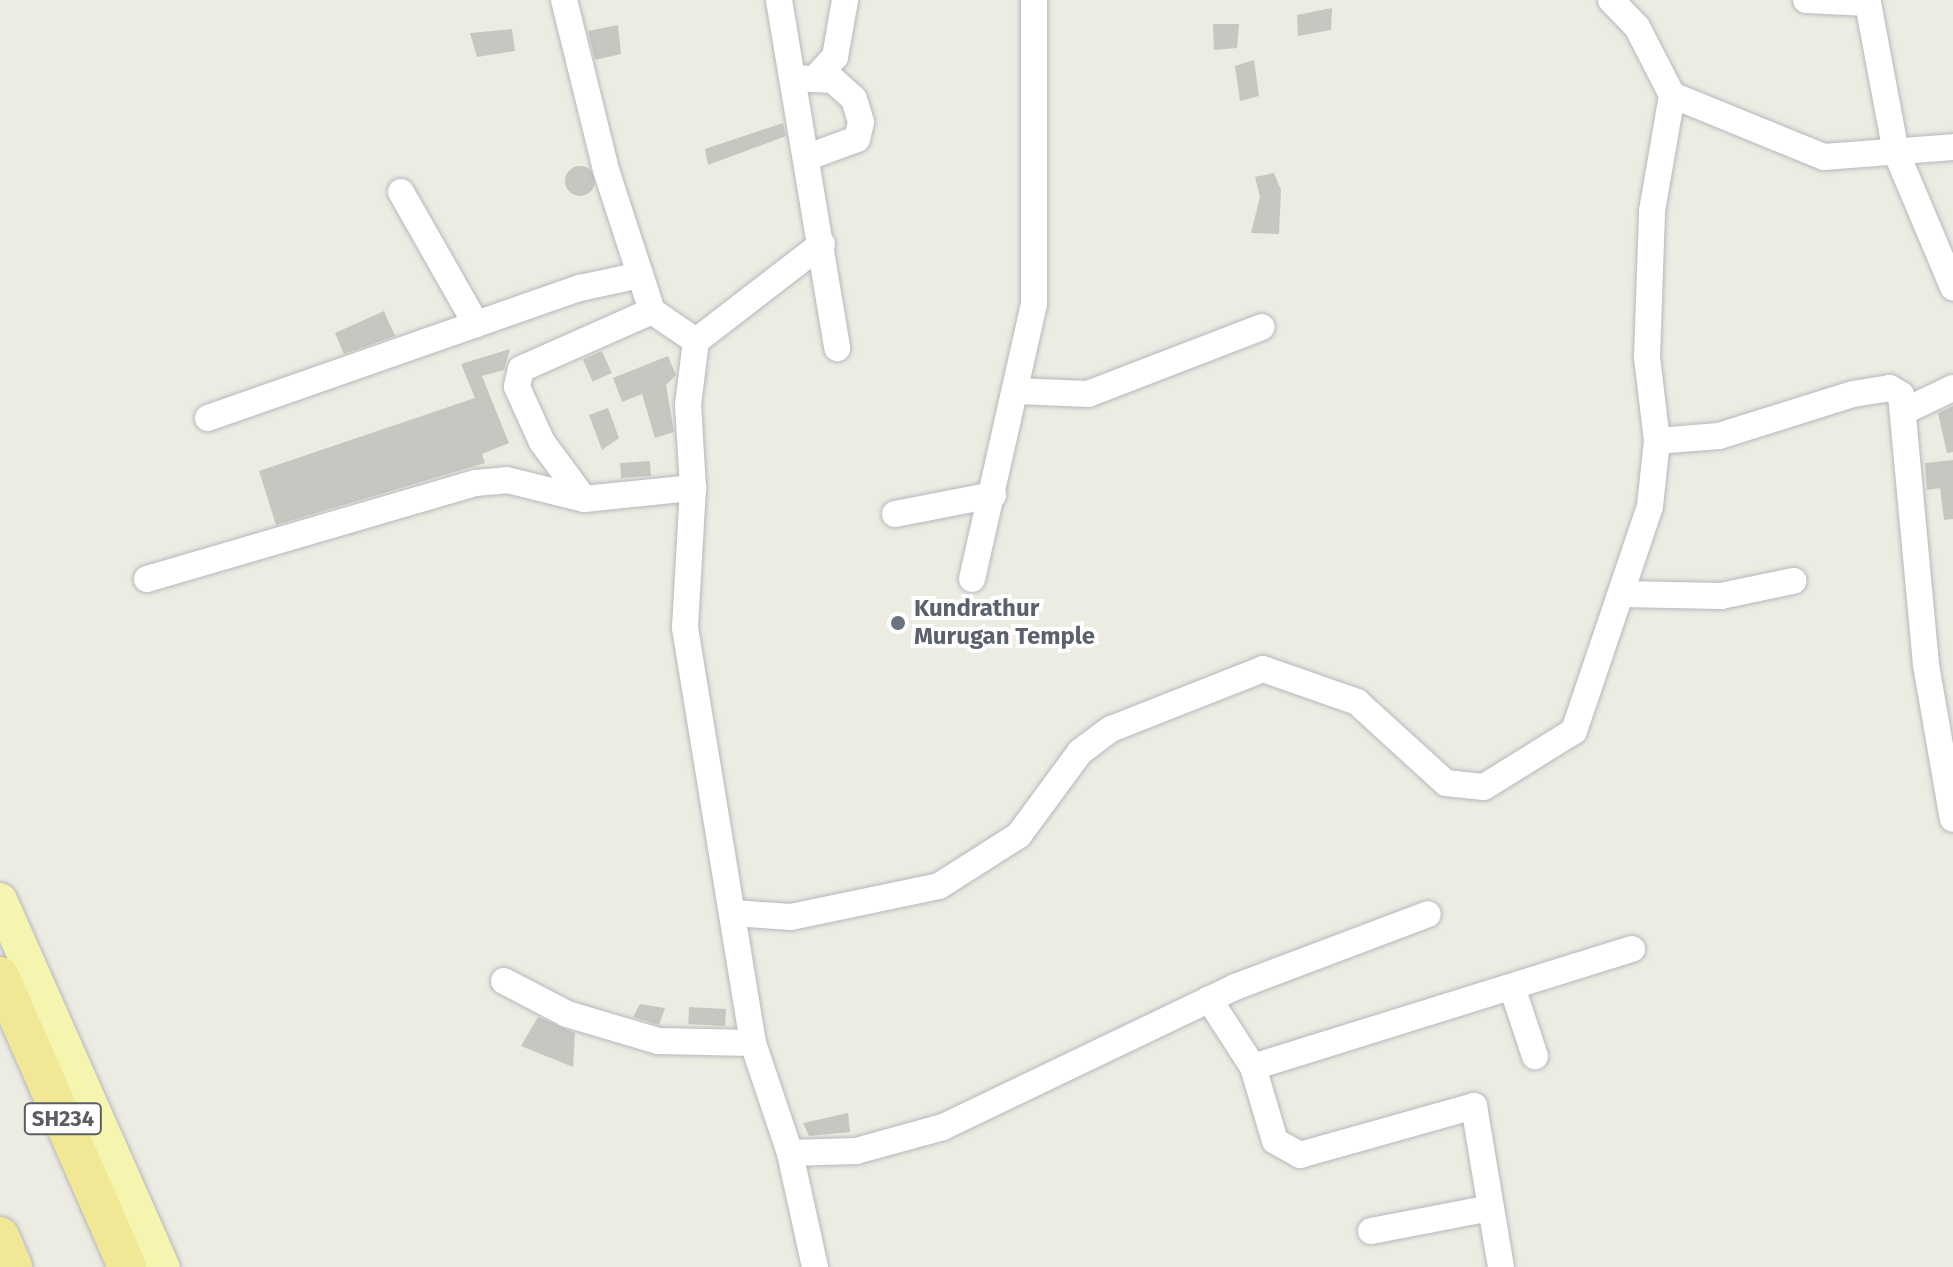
<!DOCTYPE html>
<style>
body{margin:0}
#map{position:relative;width:1953px;height:1267px;overflow:hidden;background:#ecece3;font-family:"Fira Sans",sans-serif}
div>[style]{position:absolute}
.building>*{inset:0;background:#c8c6c0;transform-origin:0 0}
.round{border-radius:50%}
.roads{filter:drop-shadow(0 0 2px #b6b7bc) drop-shadow(0 0 2px #b6b7bc)}
.minor>*{height:26px;margin:-13px;padding:0 13px;transform-origin:13px;border-radius:13px;background:#fff}
.major>*{height:34px;margin:-17px;padding:0 17px;transform-origin:17px;border-radius:17px;background:#f6f5af}
.highway>*{height:38px;margin:-19px;padding:0 19px;transform-origin:19px;border-radius:19px;background:#f1e896}
.dots>*{width:22px;height:22px;translate:-50% -50%;box-sizing:border-box;border:4px solid #fff;border-radius:50%}
span{translate:-50% -50%;white-space:nowrap;text-align:center;line-height:1.15;-webkit-text-stroke:8px #fff;paint-order:stroke}
.shield-label span{padding:2px 6px;background:#fff;border:2px solid;border-radius:6px;-webkit-text-stroke-width:0}
.shield-label{font-size:22px;color:#5c5d62;font-weight:700}
.worship-label{font-size:24px;color:#5b616d;font-weight:700}
.left{translate:0 -50%;text-align:left}
</style>
<div id="map">
<div class="building">
<i style="clip-path:polygon(1332px 8px,1331px 30px,1298px 36px,1297px 15px)"></i>
<i style="clip-path:polygon(1213px 24px,1239px 24px,1237px 48px,1214px 50px)"></i>
<i style="clip-path:polygon(618px 25px,621px 54px,595px 60px,588px 31px)"></i>
<i style="clip-path:polygon(512px 29px,515px 51px,477px 57px,470px 33px)"></i>
<i style="clip-path:polygon(1254px 60px,1259px 96px,1240px 101px,1235px 66px)"></i>
<i style="clip-path:polygon(783px 123px,786px 136px,708px 165px,705px 149px)"></i>
<i class="round" style="left:565px;top:166px;width:30px;height:30px"></i>
<i style="clip-path:polygon(1274px 173px,1281px 190px,1279px 234px,1251px 233px,1260px 197px,1255px 177px)"></i>
<i style="clip-path:polygon(384px 311px,395px 336px,344px 354px,335px 333px)"></i>
<i style="clip-path:polygon(510px 349px,504px 370px,482px 376px,509px 443px,482px 454px,485px 463px,276px 525px,259px 471px,475px 398px,461px 364px)"></i>
<i style="left:602px;top:351px;width:24px;height:21px;rotate:66deg"></i>
<i style="clip-path:polygon(668px 356px,676px 375px,666px 385px,674px 432px,655px 438px,642px 394px,622px 402px,613px 378px)"></i>
<i style="clip-path:polygon(1953px 406px,1953px 452px,1947px 453px,1938px 413px)"></i>
<i style="clip-path:polygon(608px 408px,619px 438px,602px 450px,589px 415px)"></i>
<i style="clip-path:polygon(1953px 460px,1953px 519px,1944px 520px,1940px 488px,1927px 490px,1925px 463px)"></i>
<i style="left:650px;top:461px;width:15px;height:30px;rotate:86deg"></i>
<i style="clip-path:polygon(640px 1004px,665px 1008px,659px 1025px,633px 1017px)"></i>
<i style="left:726px;top:1009px;width:17px;height:37px;rotate:93deg"></i>
<i style="clip-path:polygon(538px 1017px,575px 1033px,573px 1067px,521px 1046px)"></i>
<i style="clip-path:polygon(848px 1113px,850px 1132px,809px 1136px,803px 1123px)"></i>
</div>
<div class="roads">
<div class="minor">
<i style="left:564px;top:0;width:175px;rotate:76.1deg"></i>
<i style="left:606px;top:170px;width:148px;rotate:71.9deg"></i>
<i style="left:652px;top:311px;width:53px;rotate:34.3deg"></i>
<i style="left:779px;top:0;width:353px;rotate:80.5deg"></i>
<i style="left:1806px;top:0;width:62px;rotate:2.8deg"></i>
<i style="left:1868px;top:3px;width:152px;rotate:79.4deg"></i>
<i style="left:1896px;top:152px;width:147px;rotate:67.1deg"></i>
<i style="left:818px;top:75px;width:25px;rotate:-47deg"></i>
<i style="left:835px;top:57px;width:58px;rotate:-80deg"></i>
<i style="left:793px;top:78px;width:40px;rotate:2.9deg"></i>
<i style="left:833px;top:80px;width:28px;rotate:42deg"></i>
<i style="left:854px;top:99px;width:24px;rotate:73deg"></i>
<i style="left:861px;top:122px;width:17px;rotate:103deg"></i>
<i style="left:857px;top:139px;width:52px;rotate:159.8deg"></i>
<i style="left:1672px;top:95px;width:164px;rotate:22.2deg"></i>
<i style="left:1824px;top:157px;width:129px;rotate:-4.4deg"></i>
<i style="left:401px;top:192px;width:152px;rotate:60.4deg"></i>
<i style="left:652px;top:311px;width:143px;rotate:156.1deg"></i>
<i style="left:521px;top:369px;width:18px;rotate:103deg"></i>
<i style="left:517px;top:387px;width:60px;rotate:65.6deg"></i>
<i style="left:542px;top:442px;width:71px;rotate:53.6deg"></i>
<i style="left:584px;top:499px;width:110px;rotate:-5.8deg"></i>
<i style="left:1017px;top:391px;width:71px;rotate:2.4deg"></i>
<i style="left:1088px;top:394px;width:186px;rotate:-21.1deg"></i>
<i style="left:1907px;top:410px;width:51px;rotate:-25.6deg"></i>
<i style="left:208px;top:418px;width:394px;rotate:-19.3deg"></i>
<i style="left:580px;top:288px;width:61px;rotate:-12.2deg"></i>
<i style="left:1657px;top:441px;width:62px;rotate:-4.6deg"></i>
<i style="left:1719px;top:436px;width:140px;rotate:-17.4deg"></i>
<i style="left:1853px;top:394px;width:37px;rotate:-9deg"></i>
<i style="left:1890px;top:388px;width:13px;rotate:32deg"></i>
<i style="left:1901px;top:395px;width:271px;rotate:84.7deg"></i>
<i style="left:1926px;top:665px;width:156px;rotate:80.1deg"></i>
<i style="left:895px;top:514px;width:100px;rotate:-11deg"></i>
<i style="left:147px;top:579px;width:342px;rotate:-16.3deg"></i>
<i style="left:475px;top:483px;width:32px;rotate:-5deg"></i>
<i style="left:507px;top:480px;width:79px;rotate:13.9deg"></i>
<i style="left:972px;top:579px;width:282px;rotate:-77.3deg"></i>
<i style="left:1034px;top:304px;width:304px;rotate:-90deg"></i>
<i style="left:1623px;top:594px;width:98px;rotate:1.2deg"></i>
<i style="left:1721px;top:596px;width:74px;rotate:-11.8deg"></i>
<i style="left:733px;top:913px;width:58px;rotate:3.9deg"></i>
<i style="left:791px;top:917px;width:151px;rotate:-11.8deg"></i>
<i style="left:939px;top:886px;width:95px;rotate:-32.5deg"></i>
<i style="left:1019px;top:835px;width:103px;rotate:-53.7deg"></i>
<i style="left:1080px;top:752px;width:39px;rotate:-37deg"></i>
<i style="left:1111px;top:729px;width:163px;rotate:-21.5deg"></i>
<i style="left:1263px;top:669px;width:100px;rotate:19.3deg"></i>
<i style="left:1357px;top:702px;width:120px;rotate:42.3deg"></i>
<i style="left:1446px;top:783px;width:38px;rotate:6deg"></i>
<i style="left:1484px;top:787px;width:106px;rotate:-31.9deg"></i>
<i style="left:1574px;top:731px;width:237px;rotate:-71.3deg"></i>
<i style="left:1650px;top:506px;width:65px;rotate:-83.9deg"></i>
<i style="left:1657px;top:441px;width:85px;rotate:-96.8deg"></i>
<i style="left:1647px;top:357px;width:146px;rotate:-88deg"></i>
<i style="left:1652px;top:211px;width:118px;rotate:-80.2deg"></i>
<i style="left:1672px;top:95px;width:76px;rotate:-117.2deg"></i>
<i style="left:1637px;top:27px;width:37px;rotate:-134deg"></i>
<i style="left:504px;top:981px;width:71px;rotate:27.6deg"></i>
<i style="left:567px;top:1014px;width:95px;rotate:16.5deg"></i>
<i style="left:658px;top:1041px;width:95px;rotate:1.2deg"></i>
<i style="left:1512px;top:987px;width:73px;rotate:71.6deg"></i>
<i style="left:1209px;top:999px;width:81px;rotate:57.1deg"></i>
<i style="left:1253px;top:1067px;width:397px;rotate:-17.3deg"></i>
<i style="left:1253px;top:1067px;width:77px;rotate:73.4deg"></i>
<i style="left:1275px;top:1141px;width:29px;rotate:29deg"></i>
<i style="left:1300px;top:1155px;width:181px;rotate:-15.7deg"></i>
<i style="left:1474px;top:1106px;width:163px;rotate:80.5deg"></i>
<i style="left:790px;top:1153px;width:66px;rotate:-1.7deg"></i>
<i style="left:856px;top:1151px;width:90px;rotate:-15.4deg"></i>
<i style="left:943px;top:1127px;width:324px;rotate:-25.6deg"></i>
<i style="left:1235px;top:987px;width:206px;rotate:-20.7deg"></i>
<i style="left:1371px;top:1231px;width:122px;rotate:-10.9deg"></i>
<i style="left:815px;top:1267px;width:117px;rotate:-102.4deg"></i>
<i style="left:790px;top:1153px;width:116px;rotate:-108.6deg"></i>
<i style="left:753px;top:1043px;width:422px;rotate:-99.3deg"></i>
<i style="left:685px;top:627px;width:139px;rotate:-86.7deg"></i>
<i style="left:693px;top:488px;width:83px;rotate:-93.4deg"></i>
<i style="left:688px;top:405px;width:64px;rotate:-82.9deg"></i>
<i style="left:696px;top:341px;width:159px;rotate:-37.6deg"></i>
</div>
<div class="major">
<i style="left:0;top:900px;width:402px;rotate:66.1deg"></i>
</div>
<div class="highway">
<i style="left:0;top:976px;width:318px;rotate:66.4deg"></i>
<i style="left:0;top:1236px;width:34px;rotate:67deg"></i>
</div>
</div>
<div class="dots">
<i style="left:898px;top:623px;background:#6b7280"></i>
</div>
<div class="shield-label">
<span style="left:63px;top:1119px">SH234</span>
</div>
<div class="worship-label">
<span class="left" style="left:914px;top:623px">Kundrathur<br>Murugan Temple</span>
</div>
</div>
